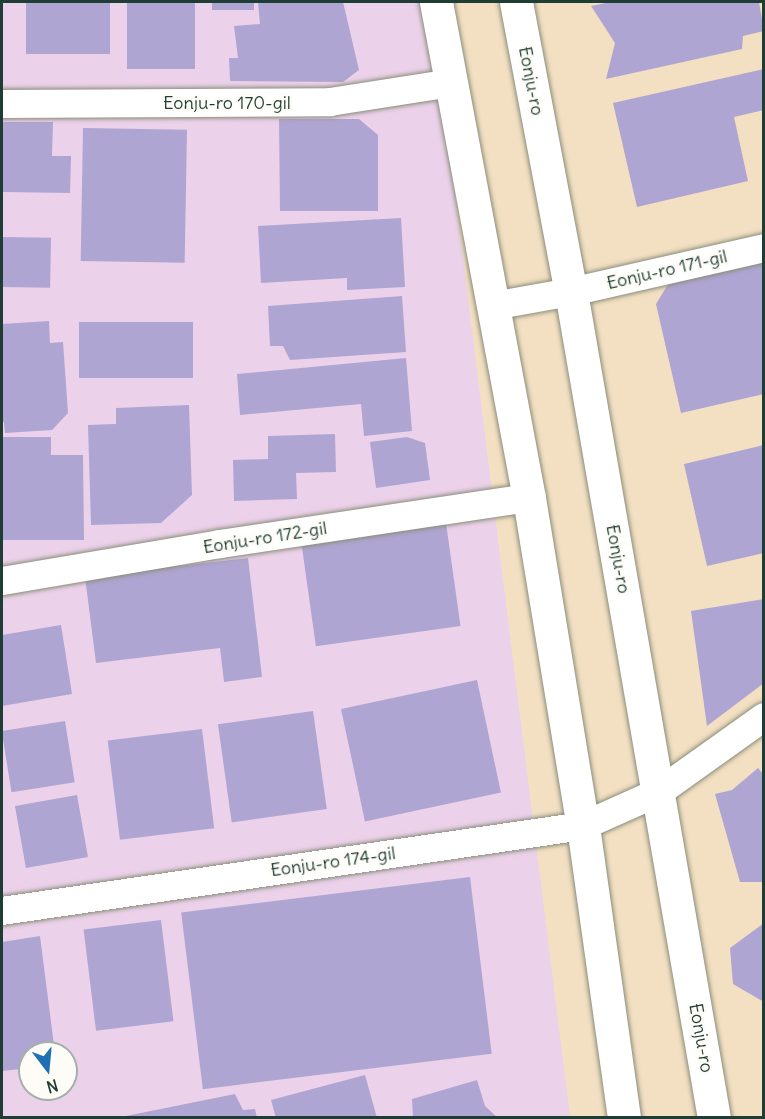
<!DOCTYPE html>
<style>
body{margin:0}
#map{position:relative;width:765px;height:1119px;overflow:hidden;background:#f3dfc2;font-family:Delius,sans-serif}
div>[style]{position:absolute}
.built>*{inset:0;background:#ecd1ea}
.building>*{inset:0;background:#afa5d2;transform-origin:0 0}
.roads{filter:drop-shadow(0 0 2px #898e7b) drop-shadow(0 0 2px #898e7b)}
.minor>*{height:28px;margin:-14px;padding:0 14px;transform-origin:14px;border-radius:14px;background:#fff}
.primary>*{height:33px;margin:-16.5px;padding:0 16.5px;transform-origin:16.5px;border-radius:16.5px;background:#fff}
span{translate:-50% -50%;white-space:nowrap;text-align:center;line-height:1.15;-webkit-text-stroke:6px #fdfcf7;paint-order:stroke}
.street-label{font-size:18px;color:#1f3d34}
.frame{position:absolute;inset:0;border:3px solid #1f3d34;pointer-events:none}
.north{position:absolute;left:18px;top:1041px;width:60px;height:60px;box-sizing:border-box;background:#fdfcf7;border:2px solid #a4b0a9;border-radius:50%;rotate:164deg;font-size:16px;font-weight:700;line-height:24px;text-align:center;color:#1f3d34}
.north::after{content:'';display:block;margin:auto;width:21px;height:27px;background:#1f6fb2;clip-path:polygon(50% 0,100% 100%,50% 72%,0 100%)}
</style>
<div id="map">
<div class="built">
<i style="clip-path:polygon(evenodd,2px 2px,431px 2px,570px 1117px,2px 1118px,2px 2px,30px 1053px,66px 1053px,66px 1089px,30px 1089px,30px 1053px)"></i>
</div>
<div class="building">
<i style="left:26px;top:2px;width:84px;height:52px"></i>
<i style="left:127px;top:2px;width:68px;height:67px"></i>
<i style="left:212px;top:2px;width:42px;height:8px"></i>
<i style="clip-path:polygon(258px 2px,343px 2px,359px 70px,343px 82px,230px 81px,229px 58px,238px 58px,234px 26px,260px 24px)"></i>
<i style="clip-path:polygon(611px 2px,759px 2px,764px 31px,743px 36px,742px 49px,606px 79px,615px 43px,591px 6px)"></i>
<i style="clip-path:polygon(764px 69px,764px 110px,734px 117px,748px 181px,637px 207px,613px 103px)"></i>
<i style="clip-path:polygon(279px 119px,359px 119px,378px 135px,378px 211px,280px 211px)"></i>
<i style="clip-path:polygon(2px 122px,53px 122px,52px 156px,71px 156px,70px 193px,2px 192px)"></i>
<i style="left:83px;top:128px;width:104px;height:133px;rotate:1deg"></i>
<i style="clip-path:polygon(401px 218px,405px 287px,347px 290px,347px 278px,261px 283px,258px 226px)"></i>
<i style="left:2px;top:237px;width:49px;height:50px;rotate:1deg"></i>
<i style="clip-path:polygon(764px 256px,764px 394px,681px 413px,656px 304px,673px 276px)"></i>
<i style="clip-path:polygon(402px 296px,406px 352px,290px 360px,283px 346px,270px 346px,268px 306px)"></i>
<i style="clip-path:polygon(49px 321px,50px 343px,63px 342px,68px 413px,52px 430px,5px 433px,4px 422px,2px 422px,2px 324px)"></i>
<i style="left:79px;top:322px;width:114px;height:56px"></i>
<i style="clip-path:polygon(406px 358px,412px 431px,364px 436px,361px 404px,240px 415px,237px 374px)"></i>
<i style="clip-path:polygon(189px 405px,192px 495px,161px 523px,91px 525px,88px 425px,116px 424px,116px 408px)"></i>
<i style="clip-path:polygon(335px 434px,336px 472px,296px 473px,297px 499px,234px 501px,233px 460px,268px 459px,268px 436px)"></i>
<i style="clip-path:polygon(2px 437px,51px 437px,51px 455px,83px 455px,84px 540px,3px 540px)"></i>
<i style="clip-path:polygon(407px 437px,425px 443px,430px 480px,376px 488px,370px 442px)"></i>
<i style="clip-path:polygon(764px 445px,764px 553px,707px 566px,684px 464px)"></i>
<i style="left:446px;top:523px;width:104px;height:146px;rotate:82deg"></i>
<i style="clip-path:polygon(248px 558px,262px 677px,224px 682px,220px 648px,96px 663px,85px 577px)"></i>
<i style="clip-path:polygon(764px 599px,764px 683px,707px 726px,691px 611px)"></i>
<i style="clip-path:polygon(61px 625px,72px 694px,2px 706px,2px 635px)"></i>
<i style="left:477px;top:680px;width:115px;height:139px;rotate:78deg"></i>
<i style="left:313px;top:711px;width:99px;height:96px;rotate:82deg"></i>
<i style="left:65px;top:721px;width:62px;height:64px;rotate:81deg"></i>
<i style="left:202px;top:729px;width:100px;height:95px;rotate:83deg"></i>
<i style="clip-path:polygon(758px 768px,764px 775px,764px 882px,740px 882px,715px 794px,732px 790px)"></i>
<i style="left:77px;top:795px;width:63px;height:63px;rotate:80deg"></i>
<i style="left:470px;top:877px;width:178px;height:291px;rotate:83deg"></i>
<i style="left:161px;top:920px;width:102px;height:78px;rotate:83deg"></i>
<i style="clip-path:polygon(764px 923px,764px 1002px,733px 984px,730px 948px)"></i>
<i style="clip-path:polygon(40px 936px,55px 1053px,30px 1053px,30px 1068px,2px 1071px,2px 942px)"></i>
<i style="clip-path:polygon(365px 1075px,377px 1118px,276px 1118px,271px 1100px)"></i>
<i style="clip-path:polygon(477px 1080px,485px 1106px,498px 1118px,413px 1118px,412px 1099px)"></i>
<i style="clip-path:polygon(235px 1094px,243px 1110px,255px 1109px,257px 1118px,116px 1118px)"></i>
</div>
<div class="roads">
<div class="minor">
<i style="left:2px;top:104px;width:328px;rotate:-0.3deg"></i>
<i style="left:330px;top:102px;width:123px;rotate:-8.9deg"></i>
<i style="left:493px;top:306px;width:79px;rotate:-10.2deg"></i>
<i style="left:571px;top:292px;width:198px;rotate:-12.8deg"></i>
<i style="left:2px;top:581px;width:221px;rotate:-9.6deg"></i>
<i style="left:220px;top:544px;width:312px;rotate:-8.5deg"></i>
<i style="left:2px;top:911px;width:587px;rotate:-8.32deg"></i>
<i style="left:583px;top:826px;width:83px;rotate:-24.1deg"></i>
<i style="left:659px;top:792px;width:129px;rotate:-35.5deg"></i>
</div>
<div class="primary">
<i style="left:436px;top:2px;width:505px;rotate:79.38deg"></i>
<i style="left:529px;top:498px;width:332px;rotate:80.7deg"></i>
<i style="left:583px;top:826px;width:295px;rotate:82deg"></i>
<i style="left:516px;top:2px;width:295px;rotate:79.3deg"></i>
<i style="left:571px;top:292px;width:838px;rotate:80.18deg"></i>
</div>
</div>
<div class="street-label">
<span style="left:531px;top:81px;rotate:79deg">Eonju-ro</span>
<span style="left:227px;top:103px">Eonju-ro 170-gil</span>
<span style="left:667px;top:270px;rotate:-13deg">Eonju-ro 171-gil</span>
<span style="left:265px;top:538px;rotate:-9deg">Eonju-ro 172-gil</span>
<span style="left:618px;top:559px;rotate:80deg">Eonju-ro</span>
<span style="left:333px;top:862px;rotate:-8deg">Eonju-ro 174-gil</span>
<span style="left:701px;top:1038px;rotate:80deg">Eonju-ro</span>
</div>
<div class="frame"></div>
<div class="north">N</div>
</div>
